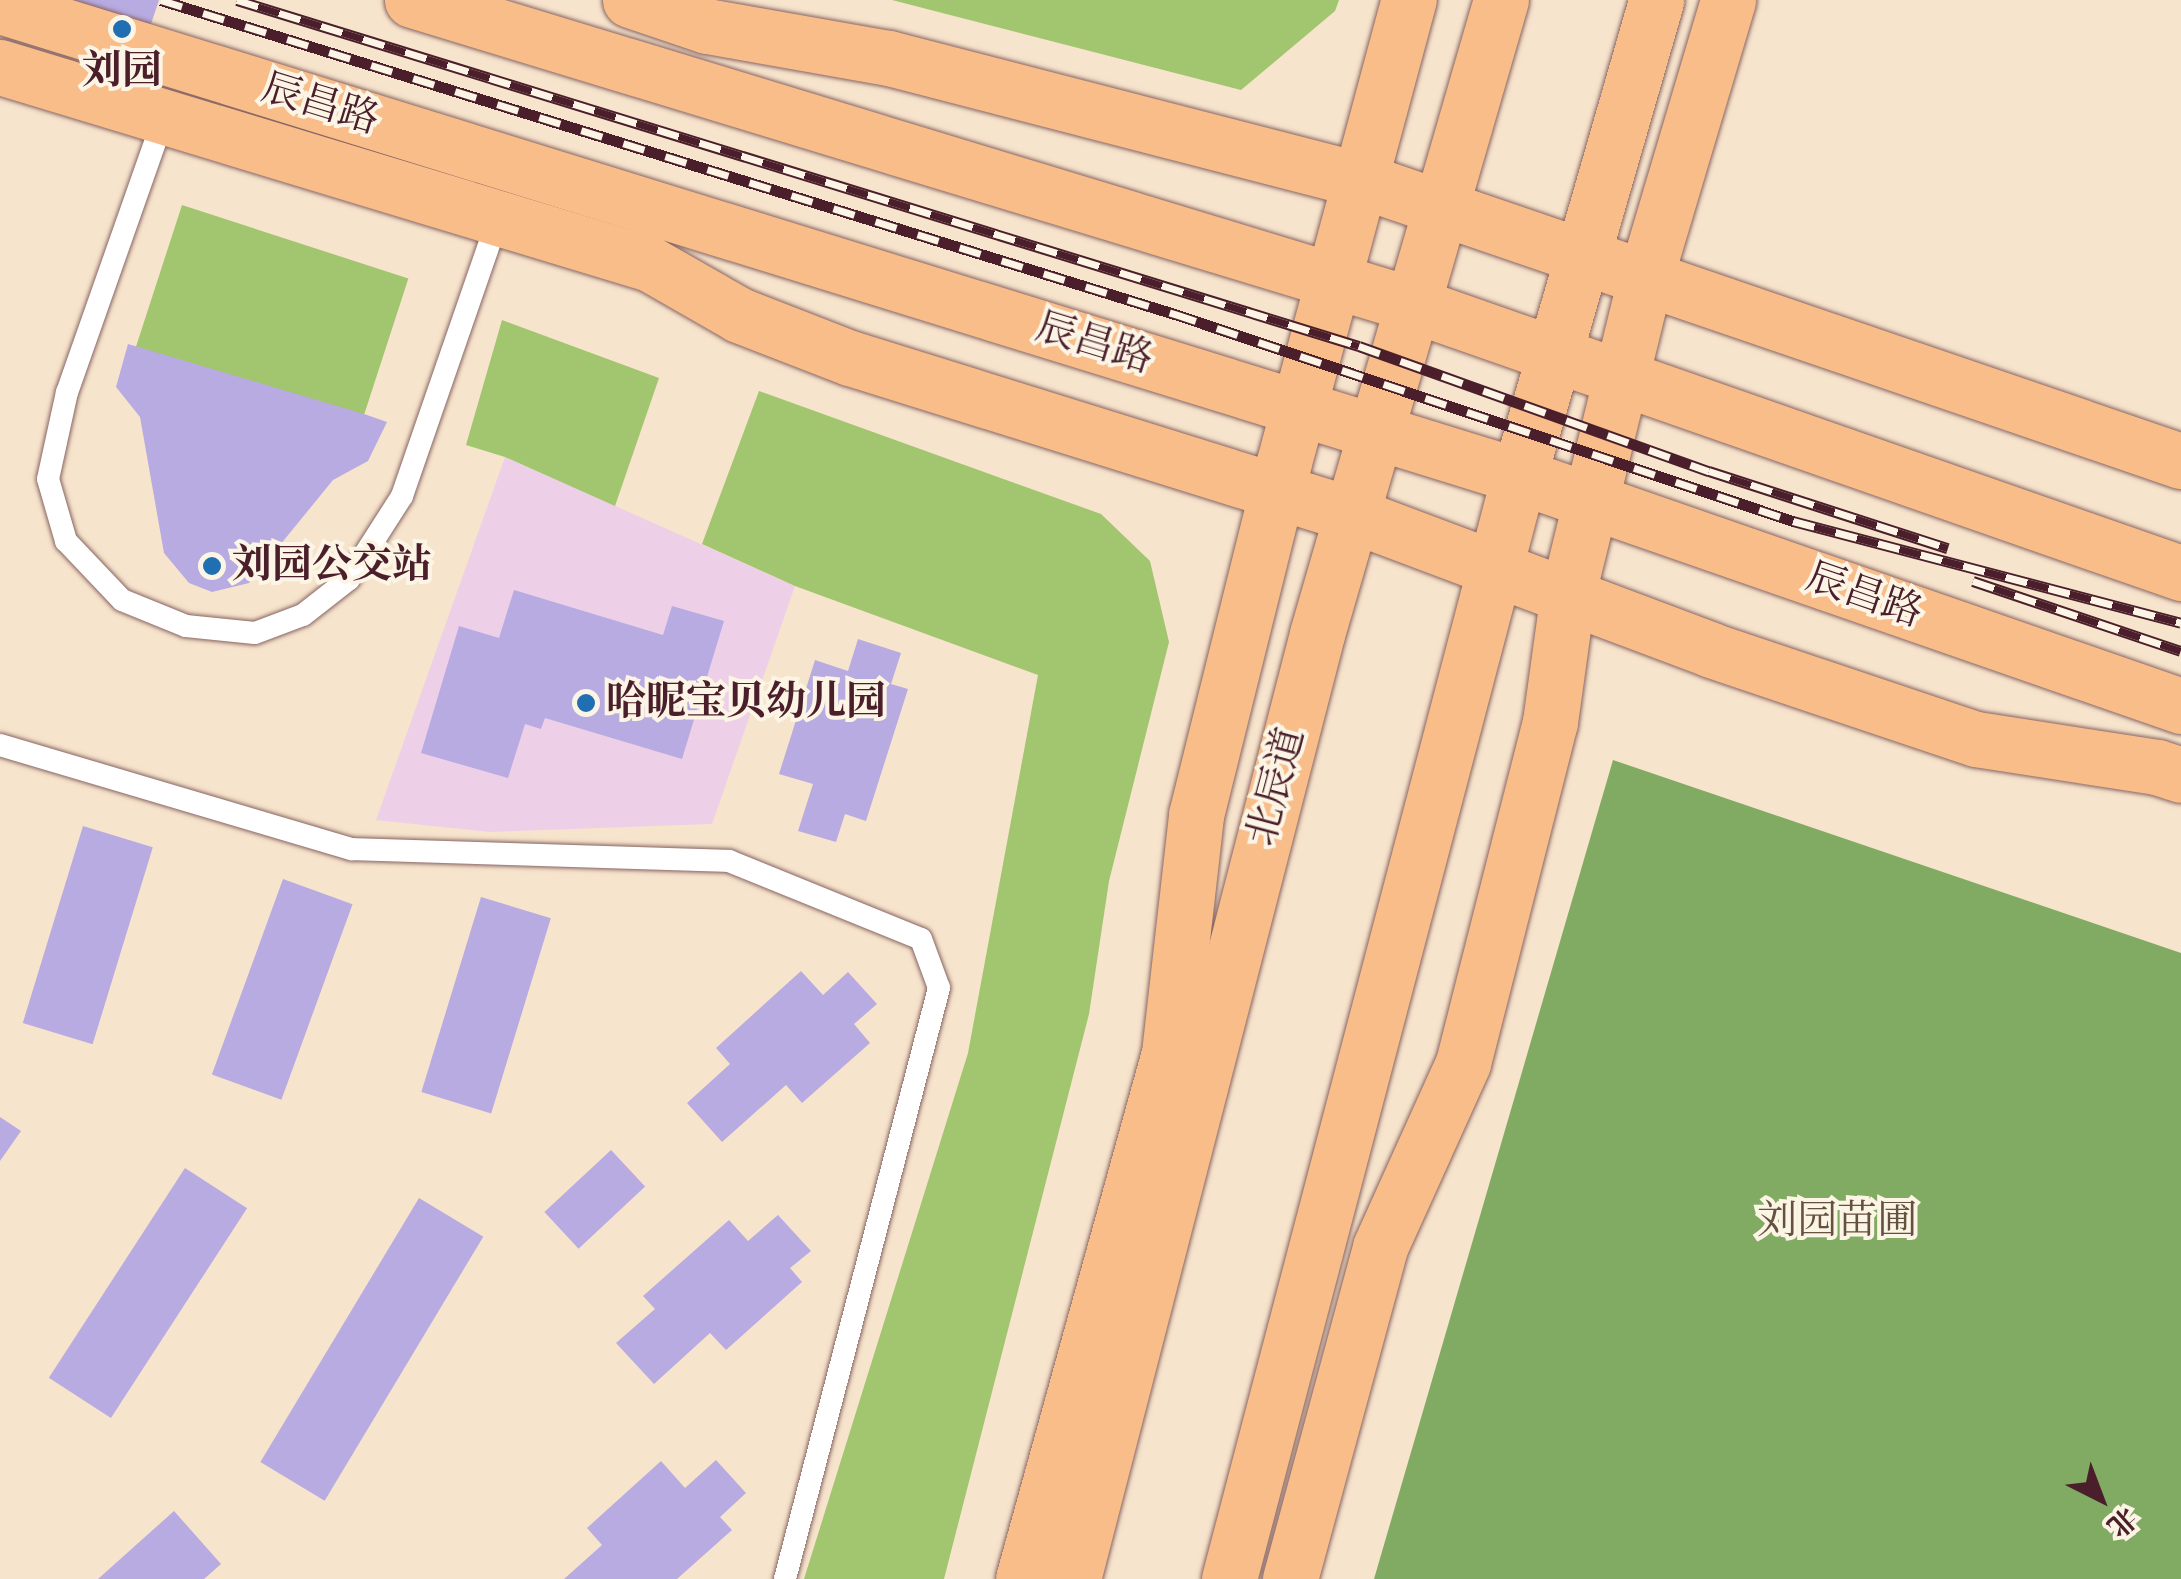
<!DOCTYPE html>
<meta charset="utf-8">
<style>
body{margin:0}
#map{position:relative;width:2181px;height:1579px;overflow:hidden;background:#f7e4cc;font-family:"IM FELL DW Pica","Noto Serif SC",serif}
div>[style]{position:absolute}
.built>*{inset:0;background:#edd0e8}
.green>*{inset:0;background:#a2c56f;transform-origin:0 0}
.forest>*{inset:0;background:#81aa62}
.building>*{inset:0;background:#b7abe2;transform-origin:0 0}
.roads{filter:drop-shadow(0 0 2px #876463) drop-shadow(0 0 2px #876463)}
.service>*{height:22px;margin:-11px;padding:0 11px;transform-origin:11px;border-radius:11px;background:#fff}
.primary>*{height:55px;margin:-27.5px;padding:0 27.5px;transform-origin:27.5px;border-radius:27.5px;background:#f8bd89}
.rail>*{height:11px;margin-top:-5.5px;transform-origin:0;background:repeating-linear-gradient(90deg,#fcf5e5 0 22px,#4a1f2b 0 44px);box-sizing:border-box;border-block:2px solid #4a1f2b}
.dots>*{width:28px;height:28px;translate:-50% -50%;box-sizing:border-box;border:5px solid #fcf5e5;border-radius:50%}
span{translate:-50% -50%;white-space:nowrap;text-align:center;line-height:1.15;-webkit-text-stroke:8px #fcf5e5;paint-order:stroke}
.poi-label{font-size:40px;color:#4a1f2b;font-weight:700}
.left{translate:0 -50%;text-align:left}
.street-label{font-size:40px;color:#4a1f2b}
.park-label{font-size:40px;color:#64513f}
.north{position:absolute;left:2051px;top:1449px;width:100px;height:100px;-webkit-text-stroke:8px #fcf5e5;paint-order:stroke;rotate:138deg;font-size:28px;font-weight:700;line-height:40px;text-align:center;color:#4a1f2b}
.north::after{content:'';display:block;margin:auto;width:35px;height:45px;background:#4a1f2b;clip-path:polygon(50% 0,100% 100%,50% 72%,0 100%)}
</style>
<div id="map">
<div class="built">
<i style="clip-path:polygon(505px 457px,795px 586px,712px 824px,490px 832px,376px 820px)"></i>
</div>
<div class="green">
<i style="clip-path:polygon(892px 0,1339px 0,1335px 11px,1241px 90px)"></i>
<i style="left:182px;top:205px;width:238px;height:149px;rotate:18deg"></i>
<i style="clip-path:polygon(502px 320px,659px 378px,615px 506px,505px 457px,466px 445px)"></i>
<i style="clip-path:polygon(759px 391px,1101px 514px,1150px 561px,1169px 642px,1109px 881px,1089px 1014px,944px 1579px,804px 1579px,968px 1053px,1038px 675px,795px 586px,702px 544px)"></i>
</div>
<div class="forest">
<i style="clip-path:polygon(1613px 760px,2181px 953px,2181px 1579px,1374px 1579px)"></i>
</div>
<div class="building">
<i style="clip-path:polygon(5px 0,159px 0,144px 45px)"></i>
<i style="clip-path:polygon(128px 344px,364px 414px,387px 422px,368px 461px,333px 480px,249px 583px,212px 592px,189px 583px,164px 553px,140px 417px,116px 387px)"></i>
<i style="clip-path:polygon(514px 590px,663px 635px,672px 606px,724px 621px,682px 759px,545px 718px,541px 729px,525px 724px,508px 778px,421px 753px,459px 626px,499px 638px)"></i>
<i style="clip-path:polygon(858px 639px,901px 653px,891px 684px,908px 689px,866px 821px,845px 814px,836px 842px,798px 831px,813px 784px,779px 774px,815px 660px,848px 671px)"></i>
<i style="left:83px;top:826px;width:73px;height:206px;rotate:17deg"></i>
<i style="left:283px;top:879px;width:74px;height:208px;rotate:20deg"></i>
<i style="left:481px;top:897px;width:73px;height:204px;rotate:17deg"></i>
<i style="clip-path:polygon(801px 971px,823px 995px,848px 972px,877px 1004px,854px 1024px,870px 1043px,802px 1103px,786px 1085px,722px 1142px,687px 1103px,730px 1064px,716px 1048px)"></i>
<i style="clip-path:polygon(0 1117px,21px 1131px,0 1161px)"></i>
<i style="left:611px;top:1150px;width:50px;height:91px;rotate:47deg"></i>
<i style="left:185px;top:1168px;width:74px;height:250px;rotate:33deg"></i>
<i style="left:419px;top:1198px;width:75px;height:308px;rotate:31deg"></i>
<i style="clip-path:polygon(778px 1215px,811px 1251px,790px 1268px,802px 1282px,726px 1350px,710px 1333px,654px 1384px,616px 1343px,655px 1309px,643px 1296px,729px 1220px,748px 1241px)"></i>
<i style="clip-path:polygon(716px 1460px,746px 1493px,720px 1517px,732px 1530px,677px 1579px,564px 1579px,602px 1545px,587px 1528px,661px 1461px,685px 1488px)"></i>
<i style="clip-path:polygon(174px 1511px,221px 1564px,204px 1579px,98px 1579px)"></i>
</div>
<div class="roads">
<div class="service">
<i style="left:164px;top:117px;width:292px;rotate:109.4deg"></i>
<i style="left:67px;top:392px;width:89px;rotate:102.3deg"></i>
<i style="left:48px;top:479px;width:65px;rotate:73.8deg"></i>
<i style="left:66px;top:541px;width:81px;rotate:46.5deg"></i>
<i style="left:122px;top:600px;width:69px;rotate:22.1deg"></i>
<i style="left:186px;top:626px;width:69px;rotate:5.8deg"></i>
<i style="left:255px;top:633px;width:51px;rotate:-20.6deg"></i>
<i style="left:303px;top:615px;width:58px;rotate:-38deg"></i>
<i style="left:349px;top:579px;width:98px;rotate:-57.4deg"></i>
<i style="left:402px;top:496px;width:293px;rotate:-70.9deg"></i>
<i style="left:0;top:745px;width:367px;rotate:16.5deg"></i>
<i style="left:352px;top:849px;width:377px;rotate:1.8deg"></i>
<i style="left:729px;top:861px;width:207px;rotate:22.1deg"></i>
<i style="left:921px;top:939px;width:52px;rotate:69.8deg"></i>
<i style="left:939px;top:988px;width:611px;rotate:104.61deg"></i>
</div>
<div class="primary">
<i style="left:412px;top:0;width:1044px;rotate:16.93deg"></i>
<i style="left:1411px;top:304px;width:816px;rotate:19.26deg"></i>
<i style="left:630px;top:0;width:81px;rotate:18.7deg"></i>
<i style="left:707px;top:26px;width:185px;rotate:10deg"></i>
<i style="left:889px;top:58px;width:490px;rotate:14.5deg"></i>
<i style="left:1363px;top:181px;width:865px;rotate:18.9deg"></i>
<i style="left:0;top:6px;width:1590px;rotate:17.19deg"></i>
<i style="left:1519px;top:476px;width:701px;rotate:19.16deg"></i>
<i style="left:0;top:67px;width:679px;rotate:16.86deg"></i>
<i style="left:650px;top:264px;width:103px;rotate:29.8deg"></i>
<i style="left:739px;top:315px;width:119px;rotate:21.2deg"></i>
<i style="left:850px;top:358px;width:524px;rotate:17.33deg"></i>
<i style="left:1350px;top:514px;width:386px;rotate:20.6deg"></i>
<i style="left:1711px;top:650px;width:280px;rotate:18.6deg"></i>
<i style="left:1976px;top:739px;width:183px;rotate:8.8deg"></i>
<i style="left:2157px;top:767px;width:25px;rotate:18deg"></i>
<i style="left:1023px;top:1579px;width:546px;rotate:-74.49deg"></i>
<i style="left:1169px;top:1053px;width:240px;rotate:-83.5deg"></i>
<i style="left:1196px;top:815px;width:364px;rotate:-76deg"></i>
<i style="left:1284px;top:462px;width:479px;rotate:-74.9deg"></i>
<i style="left:1073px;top:1579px;width:976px;rotate:-75.52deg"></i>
<i style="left:1317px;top:634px;width:660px;rotate:-73.82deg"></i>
<i style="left:1229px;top:1579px;width:1140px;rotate:-75.27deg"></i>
<i style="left:1519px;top:476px;width:495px;rotate:-73.9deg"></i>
<i style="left:1290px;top:1579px;width:344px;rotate:-74.8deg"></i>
<i style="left:1380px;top:1247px;width:202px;rotate:-65.7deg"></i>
<i style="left:1463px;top:1063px;width:352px;rotate:-75.7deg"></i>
<i style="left:1550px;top:722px;width:130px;rotate:-82.1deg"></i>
<i style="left:1568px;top:593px;width:323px;rotate:-76.2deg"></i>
<i style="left:1645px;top:279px;width:291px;rotate:-73.4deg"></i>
</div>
</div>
<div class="rail">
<i style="left:161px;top:0;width:1062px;rotate:17.21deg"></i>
<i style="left:1175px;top:314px;width:652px;rotate:18.52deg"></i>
<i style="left:1793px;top:521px;width:401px;rotate:14.7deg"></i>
<i style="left:237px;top:0;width:1174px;rotate:17.14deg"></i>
<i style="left:1359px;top:346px;width:372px;rotate:19.7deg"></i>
<i style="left:1709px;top:471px;width:251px;rotate:17.9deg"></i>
<i style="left:1973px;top:581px;width:219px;rotate:18.6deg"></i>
</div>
<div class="dots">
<i style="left:122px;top:29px;background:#1f6fb2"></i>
<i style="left:212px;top:566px;background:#1f6fb2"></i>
<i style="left:586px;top:703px;background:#1f6fb2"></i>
</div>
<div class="poi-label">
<span style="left:122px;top:72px">刘园</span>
<span class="left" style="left:232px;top:566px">刘园公交站</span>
<span class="left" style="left:606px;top:703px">哈昵宝贝幼儿园</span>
</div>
<div class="street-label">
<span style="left:320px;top:105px;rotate:17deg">辰昌路</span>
<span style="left:1094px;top:344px;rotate:17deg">辰昌路</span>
<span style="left:1864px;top:596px;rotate:19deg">辰昌路</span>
<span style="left:1277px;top:787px;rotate:-75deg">北辰道</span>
</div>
<div class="park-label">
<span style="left:1837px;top:1222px">刘园苗圃</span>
</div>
<div class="north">北</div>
</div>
